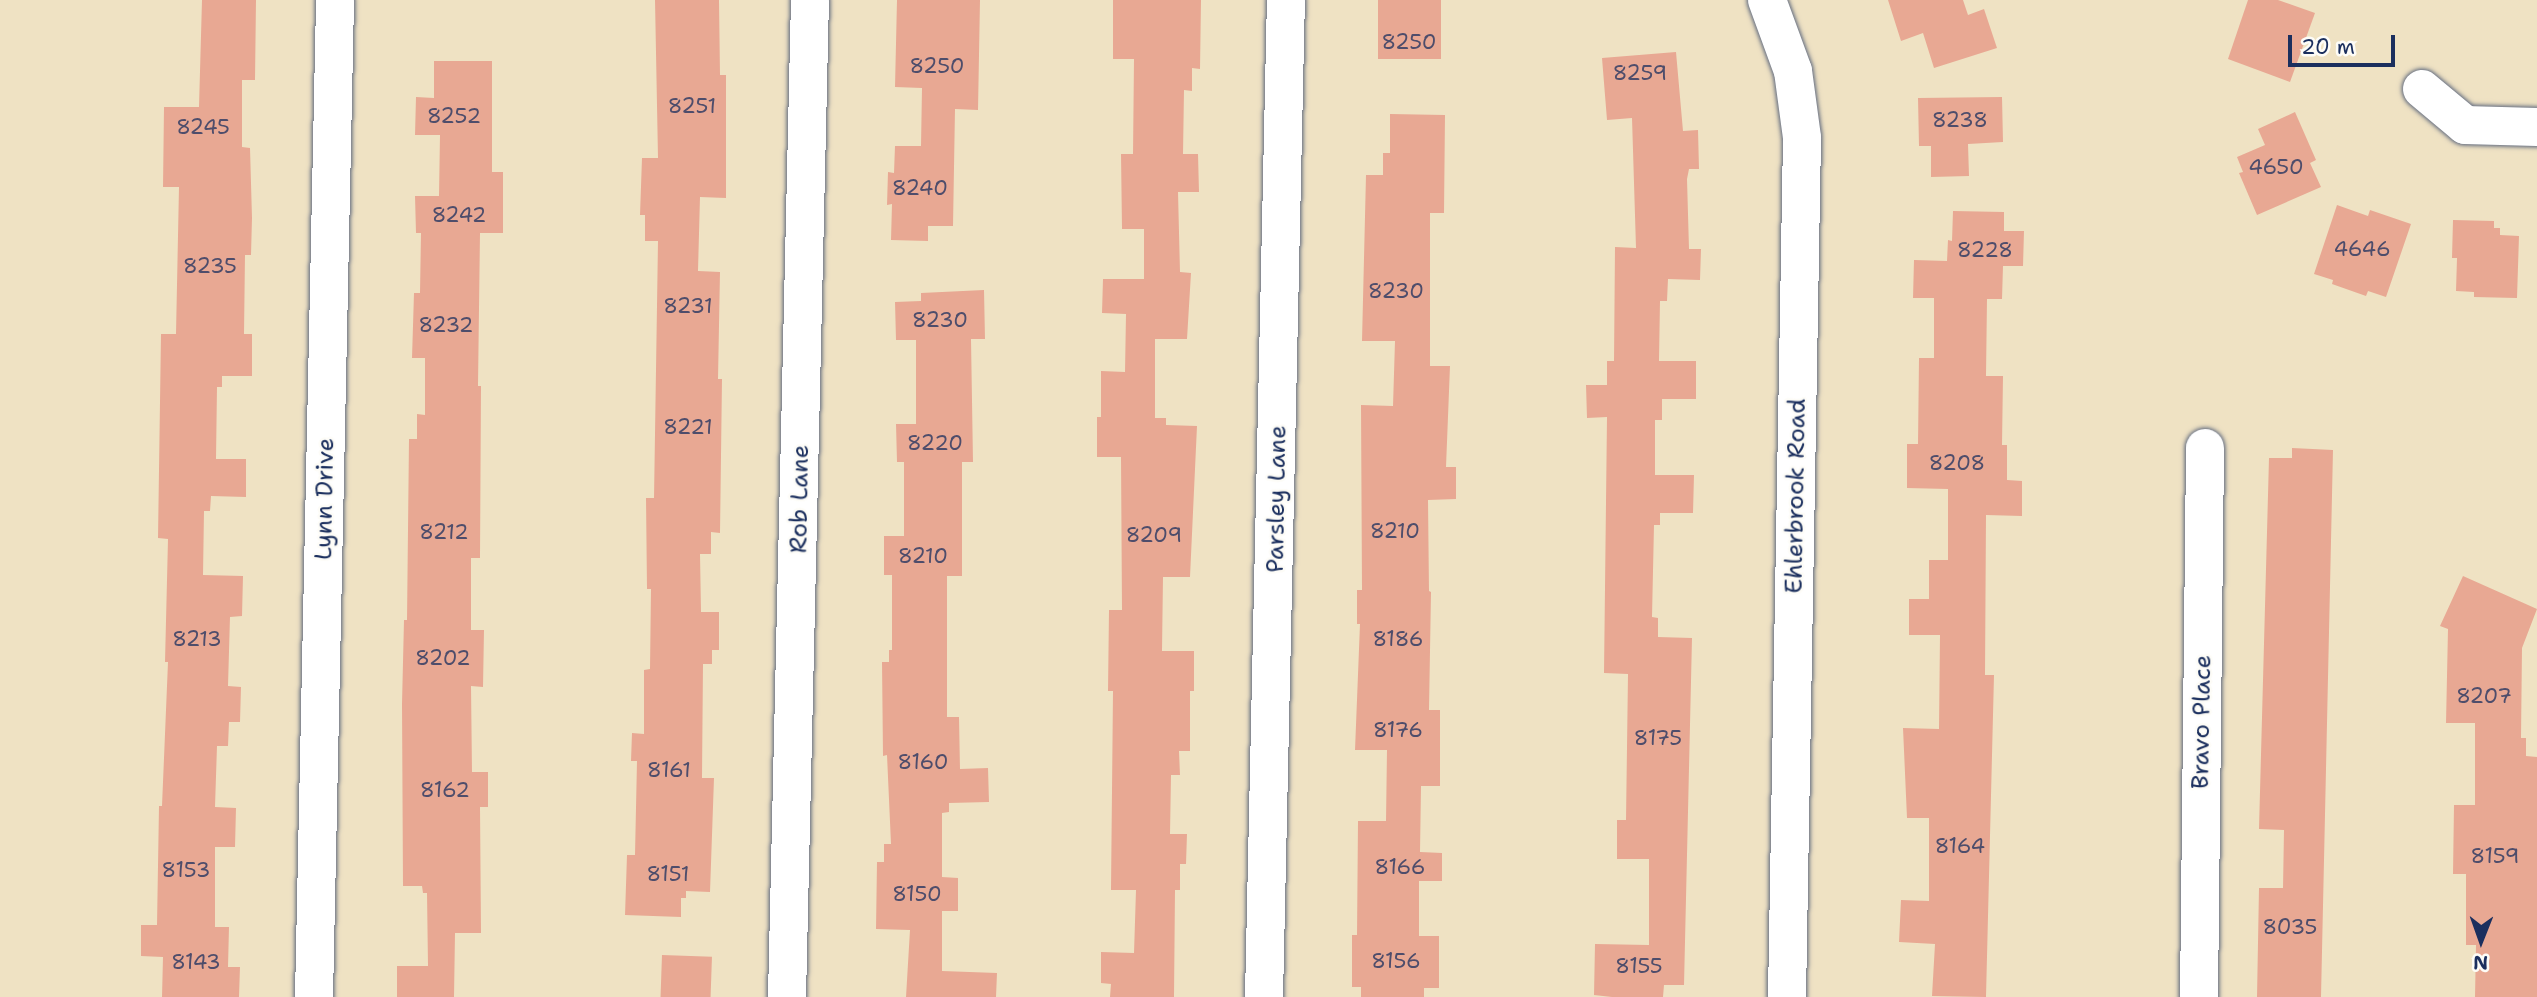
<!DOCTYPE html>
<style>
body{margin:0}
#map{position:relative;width:2537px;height:997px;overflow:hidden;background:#efe2c3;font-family:"Shantell Sans",sans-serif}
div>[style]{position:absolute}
.building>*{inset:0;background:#e8a893;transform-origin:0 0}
.roads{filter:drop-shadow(0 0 2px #656e81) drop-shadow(0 0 2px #656e81)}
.minor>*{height:38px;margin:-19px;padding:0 19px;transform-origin:19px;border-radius:19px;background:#fff}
span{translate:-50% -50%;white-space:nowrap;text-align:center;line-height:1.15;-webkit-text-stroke:5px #fdfcf7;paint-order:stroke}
.number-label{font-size:21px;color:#4e4d6b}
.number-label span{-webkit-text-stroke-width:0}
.street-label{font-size:24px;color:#1b2f5e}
.north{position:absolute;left:2446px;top:906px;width:70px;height:70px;-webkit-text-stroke:5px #fdfcf7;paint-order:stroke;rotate:181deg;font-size:19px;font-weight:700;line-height:28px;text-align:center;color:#1b2f5e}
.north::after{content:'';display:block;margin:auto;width:24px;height:32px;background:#1b2f5e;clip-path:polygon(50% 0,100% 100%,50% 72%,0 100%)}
.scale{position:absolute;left:2288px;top:35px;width:107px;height:32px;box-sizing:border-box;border:4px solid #1b2f5e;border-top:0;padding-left:9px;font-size:21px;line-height:24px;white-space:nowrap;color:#1b2f5e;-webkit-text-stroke:5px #fdfcf7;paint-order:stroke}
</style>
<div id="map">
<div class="building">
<i style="clip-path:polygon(202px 0,256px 0,255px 80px,242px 80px,242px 147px,250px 148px,252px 218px,251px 255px,245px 255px,244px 334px,252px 334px,252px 376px,222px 376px,222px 387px,217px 387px,216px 459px,246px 459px,246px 497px,211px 496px,210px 511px,204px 511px,203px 575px,243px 576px,242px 616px,230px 617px,228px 686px,241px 687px,240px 722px,229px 722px,228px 746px,217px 746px,215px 807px,236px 808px,235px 847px,215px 847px,215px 927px,229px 927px,228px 967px,240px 967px,239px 997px,162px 997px,163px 957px,141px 956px,141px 925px,157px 925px,159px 806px,162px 806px,168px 662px,165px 662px,168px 539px,158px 538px,161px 334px,176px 334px,179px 187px,163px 187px,164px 107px,199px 107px)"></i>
<i style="clip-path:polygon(655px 0,719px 0,720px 75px,726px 75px,726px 198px,700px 197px,698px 271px,720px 272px,718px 379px,722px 379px,720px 533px,711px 532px,711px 554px,700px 554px,701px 612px,719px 612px,719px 650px,712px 650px,712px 664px,703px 664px,702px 778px,714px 778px,710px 892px,686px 891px,686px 898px,681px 898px,681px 917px,625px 915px,627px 855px,635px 855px,637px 761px,631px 761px,632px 733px,644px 734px,644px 670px,650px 669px,651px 589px,647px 589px,646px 498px,654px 498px,658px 241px,645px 241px,645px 215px,640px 215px,642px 158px,658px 158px)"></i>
<i style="clip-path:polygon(897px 0,980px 0,978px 110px,955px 109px,953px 226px,928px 226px,928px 241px,891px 240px,892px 204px,887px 205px,888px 172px,894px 173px,895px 146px,921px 146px,922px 88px,895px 87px)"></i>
<i style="clip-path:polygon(1113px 0,1201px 0,1200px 69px,1192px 68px,1192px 91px,1184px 90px,1183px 154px,1198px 154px,1199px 192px,1178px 192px,1180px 272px,1191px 273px,1187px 339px,1155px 339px,1155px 418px,1166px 418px,1166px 425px,1197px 426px,1190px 577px,1163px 577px,1162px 651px,1194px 651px,1194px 691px,1190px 691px,1190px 751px,1179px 751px,1180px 775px,1171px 775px,1170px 834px,1187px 834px,1186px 864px,1180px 864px,1180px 890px,1175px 890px,1174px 997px,1110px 997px,1111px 984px,1101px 983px,1101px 952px,1134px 953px,1136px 890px,1111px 890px,1113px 691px,1108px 691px,1109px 610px,1122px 610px,1121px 457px,1097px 457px,1097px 417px,1101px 417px,1101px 371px,1125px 372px,1126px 314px,1102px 313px,1103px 279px,1144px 279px,1144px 229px,1122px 229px,1121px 154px,1133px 154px,1134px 59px,1113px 59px)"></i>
<i style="left:1378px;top:0;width:63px;height:59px"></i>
<i style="clip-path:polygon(1888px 0,1963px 0,1968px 15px,1984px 9px,1997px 48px,1934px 68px,1923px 33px,1901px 41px)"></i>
<i style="clip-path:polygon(2248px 0,2278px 0,2315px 13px,2290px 82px,2228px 59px)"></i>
<i style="clip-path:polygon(1676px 52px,1683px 131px,1698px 130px,1699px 169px,1689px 169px,1687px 179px,1689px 249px,1701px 249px,1700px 280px,1668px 279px,1667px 301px,1660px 301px,1659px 361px,1696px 361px,1696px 399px,1662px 399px,1662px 420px,1655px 420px,1655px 475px,1694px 475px,1693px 513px,1660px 513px,1660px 525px,1654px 525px,1652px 617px,1658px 618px,1658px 637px,1692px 638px,1684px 985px,1664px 985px,1663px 997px,1612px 997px,1594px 995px,1595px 944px,1649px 945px,1649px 859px,1617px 859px,1617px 820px,1626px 820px,1628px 674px,1604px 673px,1607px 417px,1587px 418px,1586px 385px,1607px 385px,1607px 361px,1614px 361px,1615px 247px,1636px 248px,1632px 118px,1607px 120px,1602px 58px)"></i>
<i style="clip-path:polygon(434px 61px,492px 61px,492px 172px,503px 172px,503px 233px,480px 233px,478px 386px,481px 386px,480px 558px,471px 558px,471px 630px,484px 630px,483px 687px,471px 686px,472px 772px,488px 772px,488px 807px,480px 807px,481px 933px,455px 933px,454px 997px,397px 997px,397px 966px,428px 966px,427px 893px,423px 893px,422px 886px,403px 886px,402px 704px,404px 620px,407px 620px,409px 439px,417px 439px,417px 414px,425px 415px,425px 358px,412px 358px,414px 293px,420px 293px,421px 233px,416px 233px,415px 196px,439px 196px,440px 135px,415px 135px,416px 97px,434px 98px)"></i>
<i style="clip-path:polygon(2002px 97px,2003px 142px,1968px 144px,1969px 176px,1931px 177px,1931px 146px,1919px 146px,1918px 98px)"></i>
<i style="clip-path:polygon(2295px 112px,2316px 160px,2310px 163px,2321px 187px,2257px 215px,2239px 173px,2243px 172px,2237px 157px,2265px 145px,2258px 129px)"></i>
<i style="clip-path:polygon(1390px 114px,1445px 115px,1444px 213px,1430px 213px,1430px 366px,1450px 366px,1446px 467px,1456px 467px,1456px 499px,1428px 500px,1429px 591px,1431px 592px,1429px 710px,1440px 710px,1440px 786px,1421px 786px,1420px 852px,1442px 853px,1442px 881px,1419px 881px,1419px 936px,1439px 936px,1439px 988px,1424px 988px,1424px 997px,1361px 997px,1361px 987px,1352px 987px,1352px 935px,1357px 935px,1358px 821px,1386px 821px,1387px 750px,1355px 750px,1360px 624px,1357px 624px,1357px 590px,1362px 590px,1361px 405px,1393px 406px,1395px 341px,1362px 341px,1366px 175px,1383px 175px,1383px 153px,1390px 153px)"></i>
<i style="clip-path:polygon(2337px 205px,2368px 216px,2370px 210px,2411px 224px,2386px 297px,2368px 291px,2366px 296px,2332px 284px,2333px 280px,2314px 274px)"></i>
<i style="clip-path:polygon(1953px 211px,2004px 212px,2004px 231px,2024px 231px,2023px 266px,2003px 266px,2002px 299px,1987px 299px,1986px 376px,2003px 376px,2002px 445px,2007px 445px,2007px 480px,2022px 481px,2022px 516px,1986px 515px,1985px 675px,1994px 675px,1986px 997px,1932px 996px,1935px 944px,1899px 942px,1901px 900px,1929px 901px,1929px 818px,1907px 818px,1903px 728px,1939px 729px,1940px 635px,1909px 635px,1909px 599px,1929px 599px,1929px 560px,1948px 560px,1948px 489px,1907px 488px,1907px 444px,1918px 444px,1919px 358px,1934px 358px,1934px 298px,1913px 298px,1914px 260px,1947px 261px,1948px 240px,1952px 241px)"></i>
<i style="clip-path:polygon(2453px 220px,2494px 221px,2494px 228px,2500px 228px,2500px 235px,2519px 236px,2517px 298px,2474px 297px,2474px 292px,2456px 291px,2457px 258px,2452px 258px)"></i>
<i style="clip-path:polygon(984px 290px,985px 339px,971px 339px,973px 462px,962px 462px,962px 576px,947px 576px,947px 717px,959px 717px,960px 769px,988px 768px,989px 802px,949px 803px,949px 812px,942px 813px,942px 877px,958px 878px,958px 911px,942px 911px,942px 971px,997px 973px,996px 997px,906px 997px,910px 930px,876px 929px,877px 862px,884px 862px,884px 844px,891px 844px,887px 755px,883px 756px,882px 662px,889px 662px,889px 650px,892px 650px,892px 575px,884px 575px,884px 536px,904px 536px,904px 462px,897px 462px,896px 424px,916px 424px,916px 340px,896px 340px,895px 302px,921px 301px,921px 293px)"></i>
<i style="clip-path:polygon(2292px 448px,2333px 450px,2321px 997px,2257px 997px,2259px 888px,2283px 888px,2284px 830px,2259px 829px,2269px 458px,2292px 458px)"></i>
<i style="clip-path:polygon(2463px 576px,2537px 609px,2522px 648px,2521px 738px,2526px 738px,2526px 756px,2537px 757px,2537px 997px,2475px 997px,2476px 945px,2466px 945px,2466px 874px,2453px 874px,2454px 805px,2475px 805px,2475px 723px,2446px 723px,2448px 629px,2440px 626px)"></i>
<i style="left:662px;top:955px;width:50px;height:42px;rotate:2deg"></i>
</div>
<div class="roads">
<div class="minor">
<i style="left:1767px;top:0;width:76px;rotate:69.9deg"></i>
<i style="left:1793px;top:71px;width:68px;rotate:82.3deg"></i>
<i style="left:1802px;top:138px;width:859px;rotate:91deg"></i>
<i style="left:2422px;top:89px;width:56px;rotate:39.9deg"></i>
<i style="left:2465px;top:125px;width:72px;rotate:1.6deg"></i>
<i style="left:314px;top:997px;width:997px;rotate:-88.79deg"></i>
<i style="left:787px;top:997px;width:997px;rotate:-88.68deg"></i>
<i style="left:1264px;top:997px;width:997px;rotate:-88.74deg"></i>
<i style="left:2199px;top:997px;width:549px;rotate:-89.37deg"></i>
</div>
</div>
<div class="number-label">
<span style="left:1409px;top:42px">8250</span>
<span style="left:937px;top:66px">8250</span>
<span style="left:1640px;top:73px">8259</span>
<span style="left:692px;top:106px">8251</span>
<span style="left:454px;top:116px">8252</span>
<span style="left:1960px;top:120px">8238</span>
<span style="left:203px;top:127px">8245</span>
<span style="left:2276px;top:167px">4650</span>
<span style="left:920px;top:188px">8240</span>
<span style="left:459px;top:215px">8242</span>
<span style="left:2362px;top:249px">4646</span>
<span style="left:1985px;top:250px">8228</span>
<span style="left:210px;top:266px">8235</span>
<span style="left:1396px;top:291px">8230</span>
<span style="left:688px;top:306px">8231</span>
<span style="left:940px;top:320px">8230</span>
<span style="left:446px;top:325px">8232</span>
<span style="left:688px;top:427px">8221</span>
<span style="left:935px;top:443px">8220</span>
<span style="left:1957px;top:463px">8208</span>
<span style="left:1395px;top:531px">8210</span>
<span style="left:444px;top:532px">8212</span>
<span style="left:1154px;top:535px">8209</span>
<span style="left:923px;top:556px">8210</span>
<span style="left:197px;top:639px">8213</span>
<span style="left:1398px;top:639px">8186</span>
<span style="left:443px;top:658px">8202</span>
<span style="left:2484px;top:696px">8207</span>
<span style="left:1398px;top:730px">8176</span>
<span style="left:1658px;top:738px">8175</span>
<span style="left:923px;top:762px">8160</span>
<span style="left:669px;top:770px">8161</span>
<span style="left:445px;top:790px">8162</span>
<span style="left:1960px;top:846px">8164</span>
<span style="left:2495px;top:856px">8159</span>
<span style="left:1400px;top:867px">8166</span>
<span style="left:186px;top:870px">8153</span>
<span style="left:668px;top:874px">8151</span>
<span style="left:917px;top:894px">8150</span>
<span style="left:2290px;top:927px">8035</span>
<span style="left:1396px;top:961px">8156</span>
<span style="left:196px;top:962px">8143</span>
<span style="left:1639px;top:966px">8155</span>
</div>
<div class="street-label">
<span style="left:1796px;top:496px;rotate:-89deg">Ehlerbrook Road</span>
<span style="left:325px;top:499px;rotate:-89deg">Lynn Drive</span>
<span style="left:800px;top:499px;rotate:-89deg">Rob Lane</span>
<span style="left:1277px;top:499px;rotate:-89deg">Parsley Lane</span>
<span style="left:2202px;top:722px;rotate:-89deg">Bravo Place</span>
</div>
<div class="north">N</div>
<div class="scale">20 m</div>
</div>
